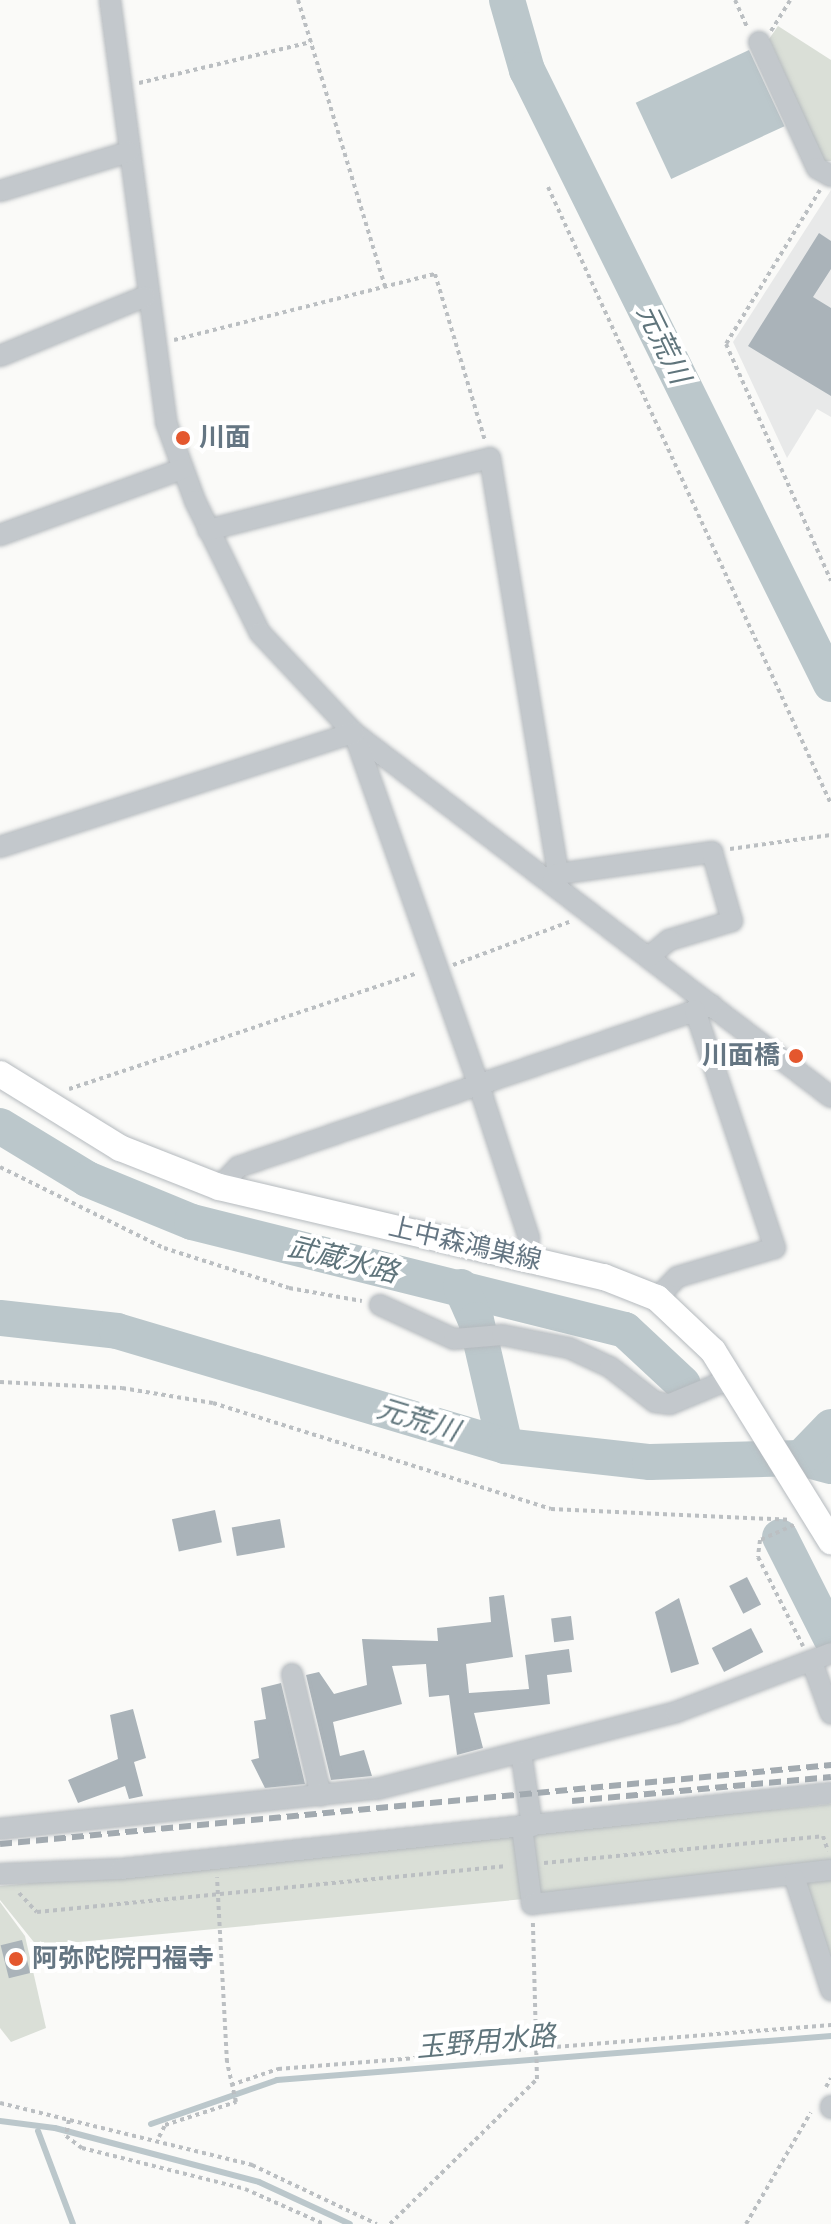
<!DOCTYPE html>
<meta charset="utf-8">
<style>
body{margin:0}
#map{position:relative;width:831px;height:2224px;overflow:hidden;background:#fafaf8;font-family:"Source Sans 3","Noto Sans JP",sans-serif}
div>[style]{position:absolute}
.built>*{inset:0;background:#e8e9e9}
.green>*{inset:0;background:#dadfd7}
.water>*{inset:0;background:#bbc7cb;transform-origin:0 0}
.stream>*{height:6px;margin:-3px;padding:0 3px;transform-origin:3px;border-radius:3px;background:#bbc7cb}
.river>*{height:36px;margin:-18px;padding:0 18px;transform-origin:18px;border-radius:18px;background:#bbc7cb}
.building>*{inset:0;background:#aab3b9;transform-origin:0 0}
.path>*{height:4px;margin-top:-2px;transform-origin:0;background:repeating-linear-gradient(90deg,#bbbfc2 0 4px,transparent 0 8px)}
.roads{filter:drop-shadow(0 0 2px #b5babe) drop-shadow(0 0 2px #b5babe)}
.minor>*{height:20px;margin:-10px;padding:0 10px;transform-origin:10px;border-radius:10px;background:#c3c8cc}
.major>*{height:26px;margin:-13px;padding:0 13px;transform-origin:13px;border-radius:13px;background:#fff}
.rail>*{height:6px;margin-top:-3px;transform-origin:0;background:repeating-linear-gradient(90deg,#a2aab0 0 12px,transparent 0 18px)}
.dots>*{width:22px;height:22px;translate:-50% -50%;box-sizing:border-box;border:4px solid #fff;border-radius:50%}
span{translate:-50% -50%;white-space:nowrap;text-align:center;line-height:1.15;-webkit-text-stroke:8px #fff;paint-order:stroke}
.poi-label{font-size:26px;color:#657683;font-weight:700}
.left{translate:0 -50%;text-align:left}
.right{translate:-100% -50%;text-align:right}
.street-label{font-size:26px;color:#657683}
.water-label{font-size:28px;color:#60757c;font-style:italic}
</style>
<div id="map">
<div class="built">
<i style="clip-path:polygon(831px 190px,831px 417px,817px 409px,787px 458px,733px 342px)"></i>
</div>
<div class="green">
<i style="clip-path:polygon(778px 26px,831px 60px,831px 161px,824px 161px,769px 39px)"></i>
<i style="clip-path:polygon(831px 1804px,831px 1974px,794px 1873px,37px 1946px,0 1900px,0 1886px)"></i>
<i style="clip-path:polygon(0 1902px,25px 1936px,46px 2028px,11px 2042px,0 2028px)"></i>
</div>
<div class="water">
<i style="left:749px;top:50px;width:84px;height:125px;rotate:65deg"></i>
</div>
<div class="stream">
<i style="left:0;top:2121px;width:55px;rotate:7.3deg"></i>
<i style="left:55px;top:2128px;width:211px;rotate:14.8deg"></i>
<i style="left:259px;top:2182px;width:100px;rotate:24.8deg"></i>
<i style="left:151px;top:2124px;width:133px;rotate:-19.2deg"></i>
<i style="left:277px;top:2080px;width:556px;rotate:-4.54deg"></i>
<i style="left:38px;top:2131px;width:99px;rotate:69.4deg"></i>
</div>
<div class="river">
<i style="left:507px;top:0;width:73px;rotate:74.1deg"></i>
<i style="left:527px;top:70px;width:685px;rotate:63.66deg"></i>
<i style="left:0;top:1126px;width:102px;rotate:31.3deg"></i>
<i style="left:87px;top:1179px;width:113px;rotate:22.3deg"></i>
<i style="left:192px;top:1222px;width:446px;rotate:14deg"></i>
<i style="left:625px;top:1330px;width:79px;rotate:43deg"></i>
<i style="left:461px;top:1287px;width:36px;rotate:66deg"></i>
<i style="left:476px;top:1320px;width:129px;rotate:77deg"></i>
<i style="left:0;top:1318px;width:118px;rotate:6.3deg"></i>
<i style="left:117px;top:1331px;width:405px;rotate:16.5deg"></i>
<i style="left:505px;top:1446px;width:146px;rotate:6.3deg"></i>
<i style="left:650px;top:1462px;width:151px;rotate:-1.5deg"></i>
<i style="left:801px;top:1458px;width:31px;rotate:15deg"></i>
<i style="left:801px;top:1458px;width:43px;rotate:-45.9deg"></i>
<i style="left:780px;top:1537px;width:113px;rotate:63.2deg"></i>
</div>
<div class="building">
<i style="clip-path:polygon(819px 233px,831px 241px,831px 269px,813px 297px,831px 308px,831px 396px,748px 346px)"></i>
<i style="left:215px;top:1510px;width:33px;height:44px;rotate:78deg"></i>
<i style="left:280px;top:1519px;width:29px;height:49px;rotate:80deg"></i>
<i style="left:747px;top:1577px;width:31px;height:20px;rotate:63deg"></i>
<i style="clip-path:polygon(504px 1595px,513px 1657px,466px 1664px,469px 1693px,529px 1689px,525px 1655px,569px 1649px,572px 1672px,547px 1675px,550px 1704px,474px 1713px,483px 1748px,457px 1755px,449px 1695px,429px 1697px,426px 1664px,392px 1666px,402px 1704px,333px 1722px,340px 1756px,364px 1750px,372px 1776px,331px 1780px,306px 1675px,319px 1672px,334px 1694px,367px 1685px,362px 1639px,438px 1641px,437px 1628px,491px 1622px,489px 1597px)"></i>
<i style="clip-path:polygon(679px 1598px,699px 1664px,671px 1673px,655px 1612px)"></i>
<i style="left:571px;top:1616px;width:24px;height:20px;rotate:83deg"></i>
<i style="left:751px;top:1628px;width:27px;height:44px;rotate:63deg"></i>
<i style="clip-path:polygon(281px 1683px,305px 1784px,265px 1788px,251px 1760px,259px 1758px,254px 1721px,266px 1719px,261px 1688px)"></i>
<i style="clip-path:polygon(133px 1709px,146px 1758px,134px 1762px,143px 1796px,129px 1799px,125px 1786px,78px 1803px,68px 1780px,118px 1759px,110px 1715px)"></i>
<i style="left:22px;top:1940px;width:34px;height:22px;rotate:76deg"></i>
</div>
<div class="path">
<i style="left:298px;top:0;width:300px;rotate:73.1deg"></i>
<i style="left:735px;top:0;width:30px;rotate:66deg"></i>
<i style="left:771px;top:31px;width:36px;rotate:-58deg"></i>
<i style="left:139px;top:83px;width:177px;rotate:-13.4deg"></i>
<i style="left:548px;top:187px;width:679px;rotate:65.36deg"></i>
<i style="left:820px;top:190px;width:180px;rotate:121.4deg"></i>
<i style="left:726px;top:344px;width:259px;rotate:66.1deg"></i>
<i style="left:174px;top:340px;width:269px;rotate:-14.2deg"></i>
<i style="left:435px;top:274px;width:174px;rotate:73.3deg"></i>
<i style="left:730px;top:849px;width:102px;rotate:-7.9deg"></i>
<i style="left:453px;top:965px;width:124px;rotate:-20.3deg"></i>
<i style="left:69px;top:1089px;width:367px;rotate:-18.4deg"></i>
<i style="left:0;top:1167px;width:183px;rotate:26.3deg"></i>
<i style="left:164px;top:1248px;width:131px;rotate:17.7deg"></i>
<i style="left:289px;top:1288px;width:74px;rotate:10.1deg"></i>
<i style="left:0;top:1382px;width:122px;rotate:2.8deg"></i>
<i style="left:122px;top:1388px;width:92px;rotate:9.4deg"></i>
<i style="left:213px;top:1403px;width:354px;rotate:17.4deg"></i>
<i style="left:551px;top:1509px;width:239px;rotate:2.6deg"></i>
<i style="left:794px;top:1525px;width:37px;rotate:156deg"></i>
<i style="left:760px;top:1540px;width:17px;rotate:97deg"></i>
<i style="left:758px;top:1557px;width:100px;rotate:63.2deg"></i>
<i style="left:544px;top:1863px;width:280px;rotate:-5.5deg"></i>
<i style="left:823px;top:1836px;width:16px;rotate:72deg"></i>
<i style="left:19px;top:1893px;width:26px;rotate:47deg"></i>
<i style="left:37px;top:1912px;width:472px;rotate:-5.6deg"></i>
<i style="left:231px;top:2085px;width:50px;rotate:-18.8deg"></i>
<i style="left:278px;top:2069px;width:555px;rotate:-4.55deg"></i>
<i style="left:826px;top:2087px;width:10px;rotate:-61deg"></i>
<i style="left:0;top:2103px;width:260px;rotate:13.8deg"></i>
<i style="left:252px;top:2165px;width:138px;rotate:25.3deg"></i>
<i style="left:69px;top:2120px;width:16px;rotate:101deg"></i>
<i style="left:66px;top:2136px;width:20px;rotate:37deg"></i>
<i style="left:82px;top:2148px;width:168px;rotate:14.1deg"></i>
<i style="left:245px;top:2189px;width:86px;rotate:23.9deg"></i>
<i style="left:159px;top:2137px;width:13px;rotate:-63deg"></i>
<i style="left:165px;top:2125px;width:75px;rotate:-17.9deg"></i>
<i style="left:236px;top:2102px;width:41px;rotate:-102.7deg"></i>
<i style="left:227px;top:2062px;width:185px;rotate:-93.1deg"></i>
<i style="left:390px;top:2224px;width:206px;rotate:-44.6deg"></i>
<i style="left:537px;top:2079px;width:156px;rotate:-91.5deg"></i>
<i style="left:746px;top:2224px;width:129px;rotate:-59.9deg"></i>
</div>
<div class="roads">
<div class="minor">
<i style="left:110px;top:0;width:426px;rotate:82.4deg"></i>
<i style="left:166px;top:422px;width:84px;rotate:69.8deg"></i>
<i style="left:195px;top:501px;width:147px;rotate:63.8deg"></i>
<i style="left:260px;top:633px;width:137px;rotate:46.8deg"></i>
<i style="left:354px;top:733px;width:600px;rotate:37.35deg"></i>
<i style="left:759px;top:42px;width:139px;rotate:65.3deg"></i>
<i style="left:817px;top:168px;width:16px;rotate:30deg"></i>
<i style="left:0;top:191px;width:134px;rotate:-16.9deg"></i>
<i style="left:0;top:356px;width:156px;rotate:-22.3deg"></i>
<i style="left:208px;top:530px;width:291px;rotate:-14.3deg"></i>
<i style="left:490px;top:458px;width:422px;rotate:80.7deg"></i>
<i style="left:0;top:535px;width:194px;rotate:-19.9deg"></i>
<i style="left:354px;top:733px;width:387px;rotate:70.5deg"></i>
<i style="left:483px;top:1098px;width:147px;rotate:71.8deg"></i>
<i style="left:529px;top:1238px;width:20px;rotate:93deg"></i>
<i style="left:0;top:847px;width:372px;rotate:-17.9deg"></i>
<i style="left:552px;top:882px;width:10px;rotate:-53deg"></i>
<i style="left:558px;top:874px;width:156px;rotate:-8.1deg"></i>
<i style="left:712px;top:852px;width:72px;rotate:73.8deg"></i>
<i style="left:732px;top:921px;width:66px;rotate:163.2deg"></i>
<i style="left:669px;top:940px;width:26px;rotate:140deg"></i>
<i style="left:219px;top:1187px;width:28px;rotate:-46deg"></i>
<i style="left:238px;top:1167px;width:501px;rotate:-18.87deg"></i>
<i style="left:657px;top:1298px;width:29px;rotate:-46deg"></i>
<i style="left:677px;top:1277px;width:102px;rotate:-16.5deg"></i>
<i style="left:775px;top:1248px;width:251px;rotate:-108.6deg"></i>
<i style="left:380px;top:1305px;width:81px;rotate:24.7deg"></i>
<i style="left:454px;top:1339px;width:48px;rotate:-4.8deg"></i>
<i style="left:502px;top:1335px;width:68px;rotate:11deg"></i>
<i style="left:569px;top:1348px;width:45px;rotate:24.9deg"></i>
<i style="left:610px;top:1367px;width:57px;rotate:37.9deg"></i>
<i style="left:655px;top:1402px;width:15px;rotate:8deg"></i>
<i style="left:670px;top:1404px;width:65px;rotate:-22.6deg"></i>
<i style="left:812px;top:1662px;width:55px;rotate:69.9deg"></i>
<i style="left:292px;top:1674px;width:125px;rotate:76.6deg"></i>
<i style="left:521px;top:1752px;width:75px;rotate:81.5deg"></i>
<i style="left:522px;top:1827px;width:78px;rotate:82.6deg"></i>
<i style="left:532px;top:1904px;width:301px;rotate:-6.5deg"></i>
<i style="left:0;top:1829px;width:379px;rotate:-6.1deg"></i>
<i style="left:377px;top:1789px;width:309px;rotate:-14.4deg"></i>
<i style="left:676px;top:1712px;width:166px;rotate:-20.8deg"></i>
<i style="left:0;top:1874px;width:121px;rotate:-2.4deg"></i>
<i style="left:121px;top:1869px;width:714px;rotate:-6.11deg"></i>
<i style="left:795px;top:1879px;width:117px;rotate:72deg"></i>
<i style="left:831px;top:2106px;width:2px;rotate:90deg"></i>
</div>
<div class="major">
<i style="left:0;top:1074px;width:141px;rotate:31.7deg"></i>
<i style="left:120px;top:1148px;width:106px;rotate:21.5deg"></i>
<i style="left:219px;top:1187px;width:395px;rotate:13.2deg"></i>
<i style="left:604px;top:1277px;width:57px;rotate:21.6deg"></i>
<i style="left:657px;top:1298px;width:77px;rotate:43.4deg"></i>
<i style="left:713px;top:1351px;width:224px;rotate:58.2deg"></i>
</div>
</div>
<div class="rail">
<i style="left:572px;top:1801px;width:260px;rotate:-5.3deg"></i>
<i style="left:0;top:1844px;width:835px;rotate:-5.43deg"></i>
</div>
<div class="dots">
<i style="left:183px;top:438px;background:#e4572e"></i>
<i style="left:796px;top:1056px;background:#e4572e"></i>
<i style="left:16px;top:1959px;background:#e4572e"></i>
</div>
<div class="poi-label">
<span class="left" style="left:199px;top:438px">川面</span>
<span class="right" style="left:780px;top:1056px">川面橋</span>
<span class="left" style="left:32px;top:1959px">阿弥陀院円福寺</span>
</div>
<div class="street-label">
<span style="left:465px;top:1244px;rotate:13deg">上中森鴻巣線</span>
</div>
<div class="water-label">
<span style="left:663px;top:344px;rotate:64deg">元荒川</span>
<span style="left:343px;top:1260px;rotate:14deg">武蔵水路</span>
<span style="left:418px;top:1420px;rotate:17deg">元荒川</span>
<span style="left:486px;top:2042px;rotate:-5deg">玉野用水路</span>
</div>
</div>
